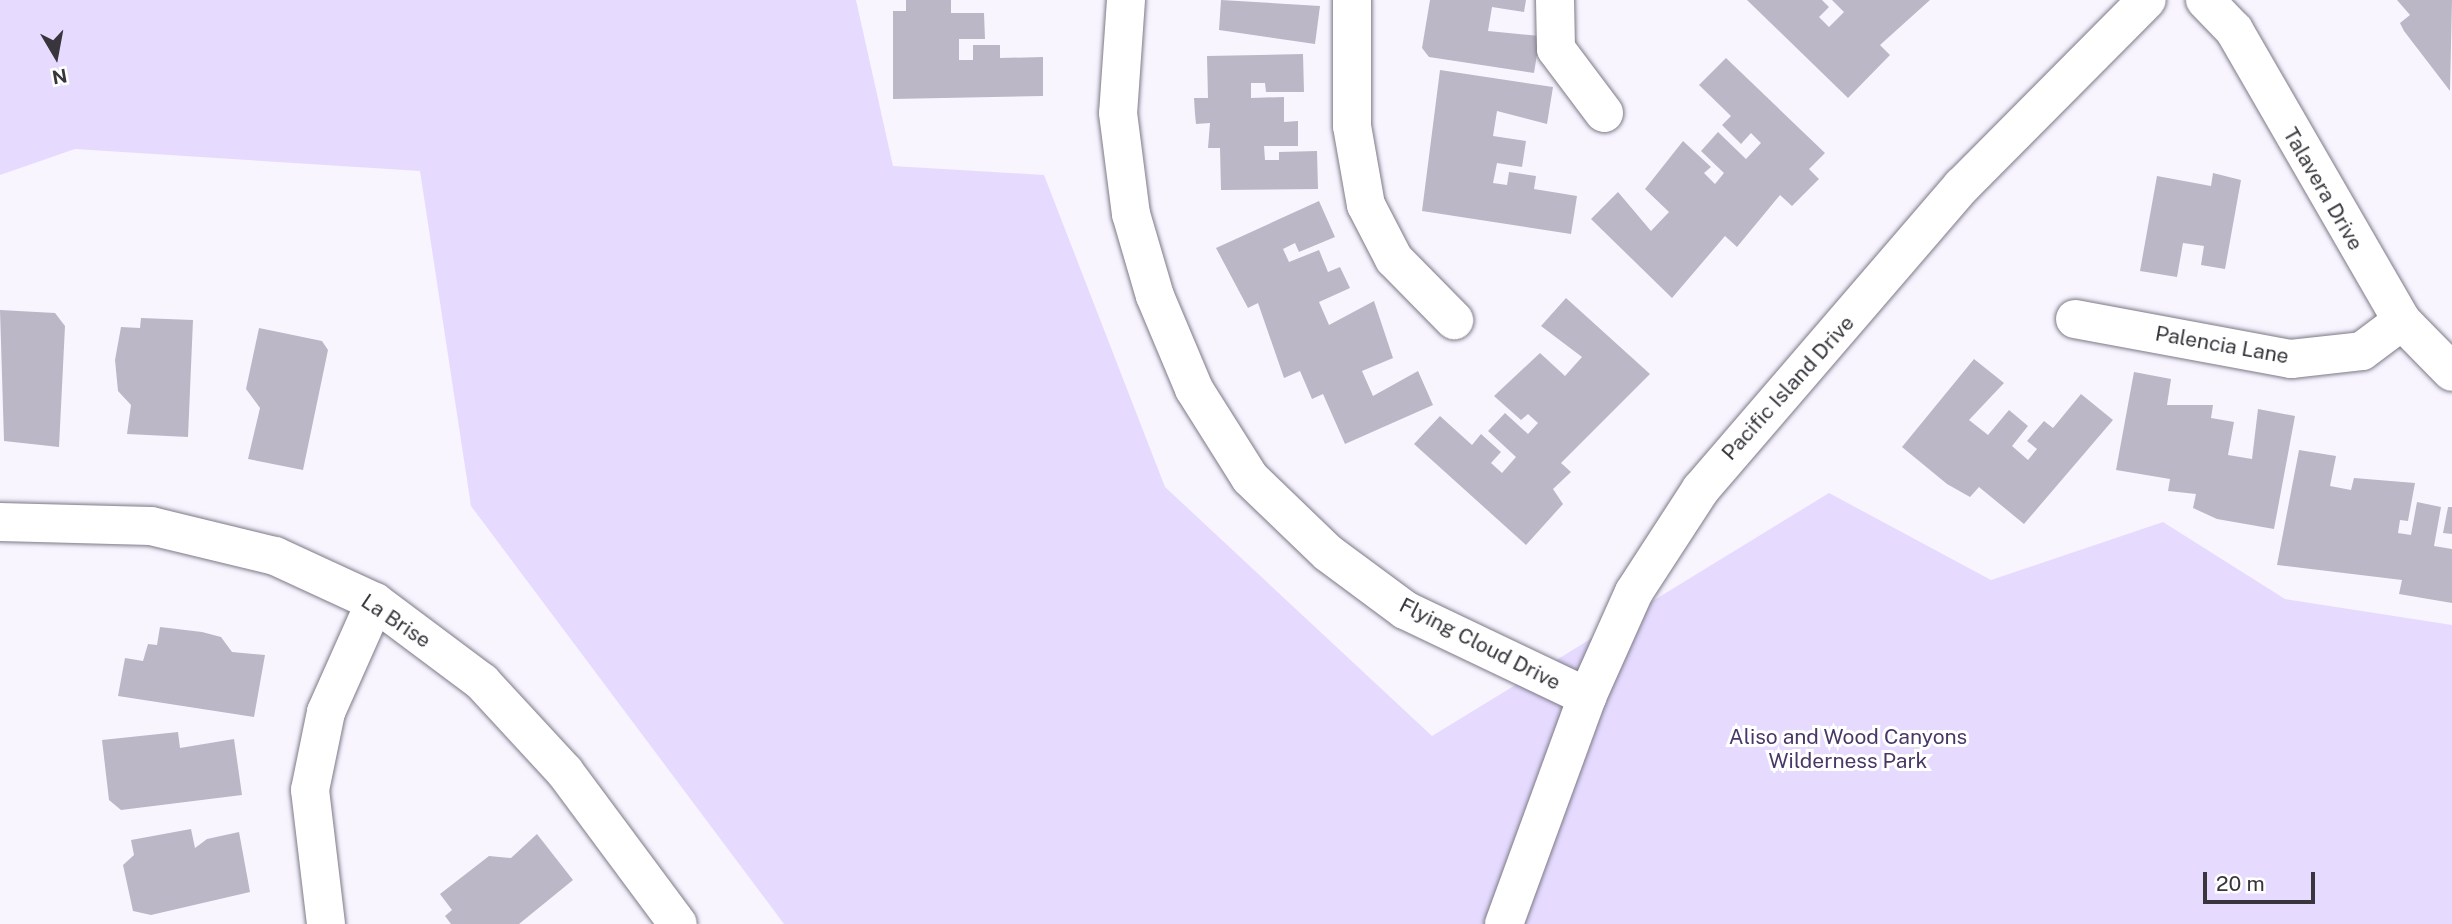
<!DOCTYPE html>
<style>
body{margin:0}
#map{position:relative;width:2452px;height:924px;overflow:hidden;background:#f8f5ff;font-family:"Public Sans",sans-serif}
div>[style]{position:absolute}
.green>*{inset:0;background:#e6dbff}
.building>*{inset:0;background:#bbb7c6}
.roads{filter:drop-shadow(0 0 2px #7d7987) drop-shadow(0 0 2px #7d7987)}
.minor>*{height:38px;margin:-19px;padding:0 19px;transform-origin:19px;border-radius:19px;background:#fff}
.tertiary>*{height:38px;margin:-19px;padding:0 19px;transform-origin:19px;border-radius:19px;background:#fff}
.secondary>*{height:38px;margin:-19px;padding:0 19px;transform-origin:19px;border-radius:19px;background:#fff}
span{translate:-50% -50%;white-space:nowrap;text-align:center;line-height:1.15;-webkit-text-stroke:6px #fff;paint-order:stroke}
.street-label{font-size:21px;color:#38363c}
.park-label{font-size:21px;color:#493867}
.north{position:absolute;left:21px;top:21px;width:70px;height:70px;-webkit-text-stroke:5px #fff;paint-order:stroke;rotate:170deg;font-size:19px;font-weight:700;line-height:28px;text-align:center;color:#38363c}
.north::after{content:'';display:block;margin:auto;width:24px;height:32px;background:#38363c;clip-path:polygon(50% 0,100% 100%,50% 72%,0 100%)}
.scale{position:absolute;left:2203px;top:872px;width:112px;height:32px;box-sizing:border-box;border:4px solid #38363c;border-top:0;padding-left:9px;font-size:21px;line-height:24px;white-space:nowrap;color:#38363c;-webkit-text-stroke:5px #fff;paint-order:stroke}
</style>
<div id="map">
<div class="green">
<i style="clip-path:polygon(0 0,856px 0,893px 166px,1044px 175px,1165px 487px,1432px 736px,1829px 493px,1991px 580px,2163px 522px,2285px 599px,2452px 625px,2452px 924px,784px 924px,471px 506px,420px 171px,75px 149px,0 175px)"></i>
</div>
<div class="building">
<i style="clip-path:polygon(906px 0,951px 0,951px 13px,984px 13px,985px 39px,959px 39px,959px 60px,973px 60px,973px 45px,1000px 45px,1000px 58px,1043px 57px,1043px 96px,893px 99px,893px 11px,906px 11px)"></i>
<i style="clip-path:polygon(1221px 0,1320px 6px,1315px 44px,1219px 30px)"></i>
<i style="clip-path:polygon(1430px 0,1526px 0,1524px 12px,1492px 7px,1488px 31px,1540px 36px,1534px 73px,1429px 57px,1422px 48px)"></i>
<i style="clip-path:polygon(1747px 0,1822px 0,1829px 7px,1819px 17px,1829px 27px,1844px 12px,1832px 0,1930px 0,1880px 45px,1890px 55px,1848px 98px)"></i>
<i style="clip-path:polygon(2397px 0,2452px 0,2450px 91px,2404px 31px,2400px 23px,2410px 15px)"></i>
<i style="clip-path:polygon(1303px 54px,1304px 92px,1266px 92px,1265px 83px,1251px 83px,1251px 98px,1284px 97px,1284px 122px,1298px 121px,1298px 146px,1264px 146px,1265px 160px,1279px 160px,1279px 152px,1317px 151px,1318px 189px,1221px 190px,1220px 148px,1208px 148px,1210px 123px,1196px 124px,1195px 114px,1194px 98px,1208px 98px,1207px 56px)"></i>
<i style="clip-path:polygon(1726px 58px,1825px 153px,1809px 169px,1819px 179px,1792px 206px,1780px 195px,1737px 247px,1725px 236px,1672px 298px,1591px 219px,1618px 192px,1651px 231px,1669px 212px,1645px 189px,1683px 141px,1711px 167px,1704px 173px,1715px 184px,1724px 173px,1701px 151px,1718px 132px,1746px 159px,1761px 143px,1751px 133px,1741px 144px,1722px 125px,1731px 116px,1699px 85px)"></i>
<i style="clip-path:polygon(1440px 70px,1553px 87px,1547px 124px,1497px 111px,1493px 136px,1526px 141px,1522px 167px,1497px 163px,1493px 183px,1507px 185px,1509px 172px,1536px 176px,1534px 189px,1577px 196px,1571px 234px,1422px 211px)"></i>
<i style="clip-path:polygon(2213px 173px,2241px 180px,2225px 269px,2201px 265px,2204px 246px,2183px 243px,2177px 277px,2140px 271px,2157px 176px,2211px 186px)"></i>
<i style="clip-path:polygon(1319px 201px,1335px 237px,1299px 252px,1295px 243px,1283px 249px,1289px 262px,1319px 250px,1328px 272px,1340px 267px,1350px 288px,1319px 302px,1329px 325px,1374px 301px,1393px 358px,1362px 371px,1373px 396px,1418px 371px,1433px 405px,1345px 444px,1323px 394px,1312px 399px,1300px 371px,1284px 378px,1258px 303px,1248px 308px,1216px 248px)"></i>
<i style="clip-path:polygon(1566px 298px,1650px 374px,1561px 463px,1571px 472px,1553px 489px,1563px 504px,1526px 545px,1414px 444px,1440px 416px,1472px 445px,1481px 434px,1501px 452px,1491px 463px,1502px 473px,1516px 457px,1488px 431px,1505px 413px,1528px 434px,1538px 423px,1528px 414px,1521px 420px,1494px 396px,1540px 353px,1565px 376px,1582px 357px,1541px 326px)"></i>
<i style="clip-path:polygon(0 310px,55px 313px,65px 326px,59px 447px,4px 441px)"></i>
<i style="clip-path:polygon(141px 318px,193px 320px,188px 437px,127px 434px,131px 405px,118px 391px,115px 360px,121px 327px,140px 328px)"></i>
<i style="clip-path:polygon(259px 328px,322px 341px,328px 350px,303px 470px,248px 459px,260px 408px,246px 389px)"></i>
<i style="clip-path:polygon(1974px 359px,2004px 383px,1969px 420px,1988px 435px,2009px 410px,2028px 426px,2012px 446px,2028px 460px,2037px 449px,2027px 441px,2044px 421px,2053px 428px,2081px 394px,2113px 420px,2024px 524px,1979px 487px,1970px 497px,1947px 484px,1902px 447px)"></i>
<i style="clip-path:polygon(2134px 372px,2171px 379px,2167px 405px,2213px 405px,2211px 418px,2234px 422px,2228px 455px,2252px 459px,2258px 409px,2295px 416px,2274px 529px,2217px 519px,2193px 508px,2196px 494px,2168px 491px,2170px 479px,2116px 470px)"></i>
<i style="clip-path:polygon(2299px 450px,2336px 456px,2330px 486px,2351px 490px,2354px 478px,2415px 483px,2408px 521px,2400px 520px,2398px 533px,2411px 535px,2417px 502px,2441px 507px,2434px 546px,2452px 549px,2452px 603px,2399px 594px,2402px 580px,2277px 565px)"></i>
<i style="clip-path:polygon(2448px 507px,2452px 507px,2452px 534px,2443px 533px)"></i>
<i style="clip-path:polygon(160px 627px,202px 632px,221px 637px,232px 652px,265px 655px,254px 717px,118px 696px,125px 658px,143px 661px,148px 644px,157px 645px)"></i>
<i style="clip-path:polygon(178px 732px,180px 748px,234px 739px,242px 795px,121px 810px,109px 800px,102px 740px)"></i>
<i style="clip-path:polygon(191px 829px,195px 848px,207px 839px,239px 832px,250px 892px,151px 915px,133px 911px,123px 865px,134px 855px,131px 840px)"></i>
<i style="clip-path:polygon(537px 834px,573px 880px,519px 924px,451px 924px,445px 916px,452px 910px,440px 894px,489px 856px,511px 858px)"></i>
</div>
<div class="roads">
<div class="minor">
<i style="left:1352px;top:0;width:126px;rotate:90deg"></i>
<i style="left:1352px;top:126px;width:80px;rotate:80deg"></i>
<i style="left:1366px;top:205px;width:61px;rotate:62.6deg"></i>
<i style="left:1394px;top:259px;width:86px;rotate:45.5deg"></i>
<i style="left:1555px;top:0;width:49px;rotate:88.8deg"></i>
<i style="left:1556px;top:49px;width:80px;rotate:53.1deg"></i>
<i style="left:2075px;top:319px;width:220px;rotate:10.5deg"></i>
<i style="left:2291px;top:359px;width:71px;rotate:-6.4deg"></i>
<i style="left:2362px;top:351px;width:50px;rotate:-36.9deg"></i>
<i style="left:0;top:522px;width:151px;rotate:1.5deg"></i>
<i style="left:151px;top:526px;width:128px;rotate:13.6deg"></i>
<i style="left:275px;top:556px;width:110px;rotate:24.7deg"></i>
<i style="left:375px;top:602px;width:134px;rotate:36.8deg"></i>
<i style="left:482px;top:682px;width:122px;rotate:47.3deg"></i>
<i style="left:565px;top:772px;width:189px;rotate:53.4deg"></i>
<i style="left:326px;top:924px;width:135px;rotate:-96.8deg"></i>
<i style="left:310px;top:790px;width:80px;rotate:-78.4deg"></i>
<i style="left:326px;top:712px;width:120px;rotate:-66deg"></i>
</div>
<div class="tertiary">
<i style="left:1126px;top:0;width:113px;rotate:94deg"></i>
<i style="left:1118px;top:113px;width:102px;rotate:82.7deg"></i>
<i style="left:1131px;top:214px;width:85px;rotate:73.7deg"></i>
<i style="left:1155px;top:296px;width:101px;rotate:67.2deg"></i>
<i style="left:1194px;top:389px;width:105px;rotate:57.8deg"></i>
<i style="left:1250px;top:478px;width:108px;rotate:43.9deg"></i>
<i style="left:1328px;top:553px;width:96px;rotate:36.5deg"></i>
<i style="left:1405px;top:610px;width:202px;rotate:25.5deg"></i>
<i style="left:2205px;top:0;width:42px;rotate:46deg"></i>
<i style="left:2234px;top:30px;width:336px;rotate:60deg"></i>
<i style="left:2402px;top:321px;width:71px;rotate:45.6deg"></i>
</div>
<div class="secondary">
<i style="left:1504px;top:924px;width:242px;rotate:-69.9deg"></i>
<i style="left:1587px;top:697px;width:115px;rotate:-65.9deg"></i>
<i style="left:1634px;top:592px;width:123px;rotate:-57deg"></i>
<i style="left:1701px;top:489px;width:400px;rotate:-49.3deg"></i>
<i style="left:1962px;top:186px;width:262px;rotate:-45.2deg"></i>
</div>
</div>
<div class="street-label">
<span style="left:2323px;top:189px;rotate:60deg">Talavera Drive</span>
<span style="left:2222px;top:345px;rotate:10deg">Palencia Lane</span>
<span style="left:1788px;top:388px;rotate:-48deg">Pacific Island Drive</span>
<span style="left:396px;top:621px;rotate:34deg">La Brise</span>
<span style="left:1480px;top:644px;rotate:27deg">Flying Cloud Drive</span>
</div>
<div class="park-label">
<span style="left:1848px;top:749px">Aliso and Wood Canyons<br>Wilderness Park</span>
</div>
<div class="north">N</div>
<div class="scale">20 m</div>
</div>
